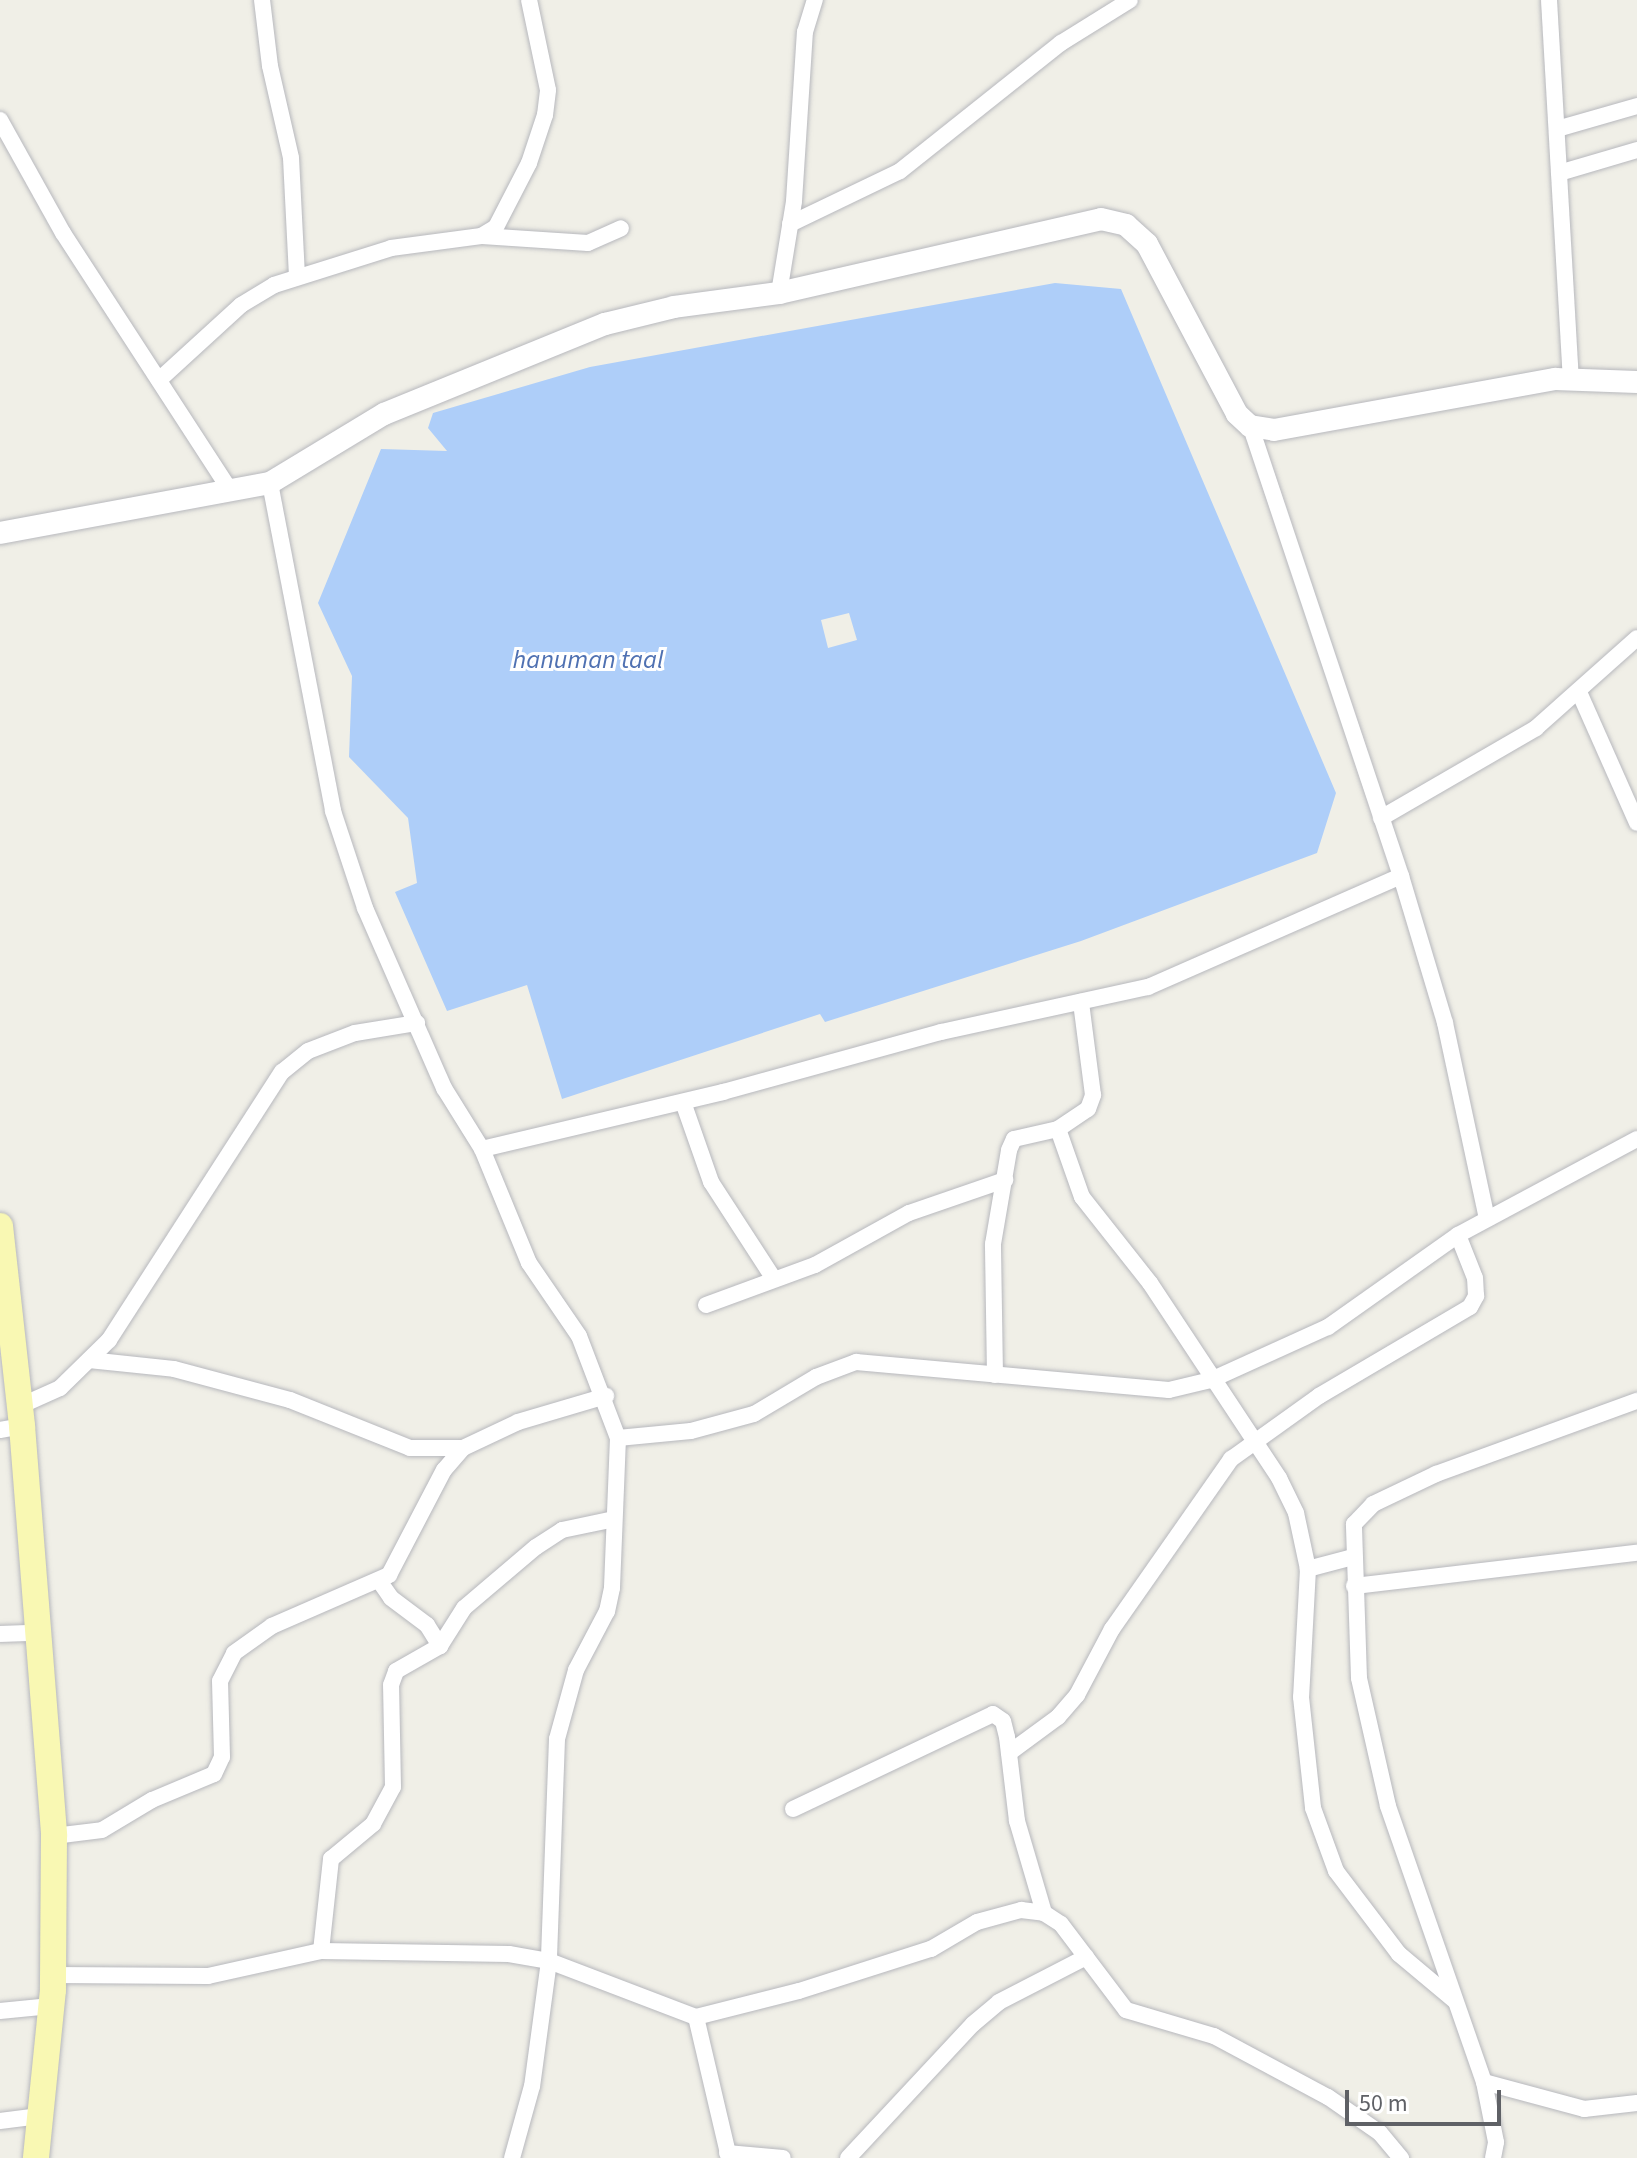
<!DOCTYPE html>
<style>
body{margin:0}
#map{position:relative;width:1637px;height:2158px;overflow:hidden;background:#f0efe7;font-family:"Source Sans 3",sans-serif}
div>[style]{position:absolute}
.water>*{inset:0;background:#aecef9}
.roads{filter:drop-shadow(0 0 2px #b7b8bd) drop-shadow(0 0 2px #b7b8bd)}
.street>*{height:16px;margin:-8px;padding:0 8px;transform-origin:8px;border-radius:8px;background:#fff}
.secondary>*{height:22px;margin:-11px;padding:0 11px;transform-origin:11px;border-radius:11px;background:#fff}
.primary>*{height:26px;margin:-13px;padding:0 13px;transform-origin:13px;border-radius:13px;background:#f9f8b3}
span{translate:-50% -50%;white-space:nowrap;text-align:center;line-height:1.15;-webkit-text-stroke:6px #fff;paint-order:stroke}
.water-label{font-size:26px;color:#4f71b2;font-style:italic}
.scale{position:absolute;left:1345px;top:2090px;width:156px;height:36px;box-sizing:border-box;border:4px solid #5f6166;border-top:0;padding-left:10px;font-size:24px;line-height:28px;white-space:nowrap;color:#5f6166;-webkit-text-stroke:6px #fff;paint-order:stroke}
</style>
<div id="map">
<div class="water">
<i style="clip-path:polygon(evenodd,1055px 283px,1121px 289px,1336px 793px,1317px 853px,1081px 941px,825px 1022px,820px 1014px,562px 1099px,527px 985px,447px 1011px,395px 892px,417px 883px,408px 818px,349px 757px,352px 676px,318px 603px,381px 449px,447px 451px,428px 428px,433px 413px,590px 367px,1055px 283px,849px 613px,857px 640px,828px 648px,821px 620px,849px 613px)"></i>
</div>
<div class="roads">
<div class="street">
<i style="left:262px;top:0;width:66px;rotate:83.1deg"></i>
<i style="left:270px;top:66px;width:94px;rotate:77.1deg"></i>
<i style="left:291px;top:158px;width:118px;rotate:87.1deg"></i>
<i style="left:1549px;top:0;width:381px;rotate:86.7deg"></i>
<i style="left:0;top:120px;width:129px;rotate:60.9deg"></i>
<i style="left:63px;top:233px;width:309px;rotate:57deg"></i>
<i style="left:1557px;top:129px;width:83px;rotate:-16deg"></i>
<i style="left:1559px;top:173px;width:81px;rotate:-16.4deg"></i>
<i style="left:790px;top:224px;width:122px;rotate:-25.7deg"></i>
<i style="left:900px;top:171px;width:206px;rotate:-38.5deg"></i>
<i style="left:1061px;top:43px;width:81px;rotate:-31.9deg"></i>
<i style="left:482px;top:236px;width:106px;rotate:3.8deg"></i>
<i style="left:588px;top:243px;width:36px;rotate:-24deg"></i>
<i style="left:779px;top:293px;width:93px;rotate:-80.7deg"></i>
<i style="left:794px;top:201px;width:169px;rotate:-86.3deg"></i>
<i style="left:805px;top:32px;width:34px;rotate:-73deg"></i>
<i style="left:159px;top:380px;width:111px;rotate:-42.4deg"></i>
<i style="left:241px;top:305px;width:39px;rotate:-31deg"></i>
<i style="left:274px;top:285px;width:123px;rotate:-17.5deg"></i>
<i style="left:391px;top:248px;width:91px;rotate:-7.6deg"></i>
<i style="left:481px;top:236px;width:17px;rotate:-31deg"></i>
<i style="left:496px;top:227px;width:72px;rotate:-62.7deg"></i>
<i style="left:529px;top:163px;width:51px;rotate:-71.6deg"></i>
<i style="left:545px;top:115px;width:25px;rotate:-83deg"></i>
<i style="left:548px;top:90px;width:92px;rotate:-101.9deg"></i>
<i style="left:270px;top:483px;width:334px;rotate:79.1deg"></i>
<i style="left:333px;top:811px;width:102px;rotate:71.7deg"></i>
<i style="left:365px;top:908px;width:197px;rotate:66.3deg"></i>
<i style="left:444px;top:1088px;width:72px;rotate:58.1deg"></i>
<i style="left:482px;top:1149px;width:123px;rotate:67.6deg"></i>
<i style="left:529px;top:1263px;width:88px;rotate:55.6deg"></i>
<i style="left:579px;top:1336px;width:109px;rotate:69.1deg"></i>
<i style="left:618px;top:1438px;width:150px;rotate:92.3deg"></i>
<i style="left:612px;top:1588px;width:24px;rotate:102deg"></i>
<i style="left:607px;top:1611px;width:67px;rotate:117.7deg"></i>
<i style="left:576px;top:1670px;width:72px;rotate:105.4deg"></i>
<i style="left:557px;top:1739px;width:222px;rotate:92.1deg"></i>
<i style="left:549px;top:1961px;width:126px;rotate:97.7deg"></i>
<i style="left:532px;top:2086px;width:75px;rotate:105.5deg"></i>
<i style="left:1579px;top:692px;width:143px;rotate:66.1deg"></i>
<i style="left:1381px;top:818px;width:179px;rotate:-30.1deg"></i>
<i style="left:1536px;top:728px;width:135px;rotate:-41.7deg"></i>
<i style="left:1401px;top:876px;width:153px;rotate:73.3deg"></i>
<i style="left:1445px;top:1023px;width:200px;rotate:77.9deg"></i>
<i style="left:683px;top:1102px;width:85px;rotate:70.7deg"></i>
<i style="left:711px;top:1182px;width:116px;rotate:57deg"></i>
<i style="left:1058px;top:1129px;width:72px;rotate:70.6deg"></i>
<i style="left:1082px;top:1197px;width:110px;rotate:51.7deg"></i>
<i style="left:1150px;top:1283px;width:234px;rotate:56.5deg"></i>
<i style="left:1279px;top:1478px;width:39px;rotate:64deg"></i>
<i style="left:1296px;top:1513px;width:57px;rotate:77.9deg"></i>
<i style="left:482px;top:1149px;width:248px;rotate:-13.3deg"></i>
<i style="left:723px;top:1092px;width:226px;rotate:-15.4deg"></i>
<i style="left:941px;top:1032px;width:212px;rotate:-12.3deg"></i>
<i style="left:1148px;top:987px;width:276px;rotate:-23.7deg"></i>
<i style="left:1401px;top:876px;width:475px;rotate:-108.5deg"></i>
<i style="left:706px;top:1305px;width:116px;rotate:-20.2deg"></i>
<i style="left:815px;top:1265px;width:107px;rotate:-29deg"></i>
<i style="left:909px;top:1213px;width:102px;rotate:-19deg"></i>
<i style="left:89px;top:1360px;width:85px;rotate:6deg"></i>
<i style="left:174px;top:1369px;width:120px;rotate:15deg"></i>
<i style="left:290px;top:1400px;width:129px;rotate:21.8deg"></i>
<i style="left:410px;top:1448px;width:53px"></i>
<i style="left:995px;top:1375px;width:131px;rotate:-90.9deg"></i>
<i style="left:993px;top:1244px;width:95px;rotate:-80.3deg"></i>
<i style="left:1009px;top:1150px;width:12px;rotate:-66deg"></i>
<i style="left:1014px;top:1139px;width:45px;rotate:-12.8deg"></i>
<i style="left:1058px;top:1129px;width:36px;rotate:-34deg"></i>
<i style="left:1088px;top:1109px;width:15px;rotate:-70deg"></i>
<i style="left:1093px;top:1095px;width:94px;rotate:-97.4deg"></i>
<i style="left:20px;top:1406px;width:44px;rotate:-24.2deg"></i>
<i style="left:60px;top:1388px;width:69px;rotate:-44.4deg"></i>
<i style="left:109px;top:1340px;width:319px;rotate:-57.2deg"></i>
<i style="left:282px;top:1072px;width:33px;rotate:-39deg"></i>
<i style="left:308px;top:1051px;width:50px;rotate:-21deg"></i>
<i style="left:355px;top:1033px;width:63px;rotate:-9.2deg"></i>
<i style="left:0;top:1430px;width:22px;rotate:-10deg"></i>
<i style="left:618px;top:1438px;width:73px;rotate:-5.5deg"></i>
<i style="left:691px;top:1431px;width:65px;rotate:-15.1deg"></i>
<i style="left:754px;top:1414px;width:72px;rotate:-30.8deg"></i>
<i style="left:816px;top:1377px;width:43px;rotate:-20.6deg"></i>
<i style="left:856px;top:1362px;width:314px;rotate:5.1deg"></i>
<i style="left:1169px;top:1390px;width:43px;rotate:-13.4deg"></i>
<i style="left:1211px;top:1380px;width:128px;rotate:-24.4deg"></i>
<i style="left:1328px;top:1327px;width:159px;rotate:-35.3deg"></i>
<i style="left:1458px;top:1235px;width:203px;rotate:-28.2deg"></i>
<i style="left:1353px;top:1557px;width:47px;rotate:165.1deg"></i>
<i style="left:1308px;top:1569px;width:128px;rotate:93.1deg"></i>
<i style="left:1301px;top:1697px;width:112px;rotate:83.8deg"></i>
<i style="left:1313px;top:1808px;width:67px;rotate:69.9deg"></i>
<i style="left:1336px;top:1871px;width:104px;rotate:52.8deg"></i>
<i style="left:1399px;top:1954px;width:73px;rotate:40deg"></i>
<i style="left:380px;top:1582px;width:19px;rotate:55deg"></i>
<i style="left:391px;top:1598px;width:45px;rotate:36.9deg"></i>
<i style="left:427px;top:1625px;width:25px;rotate:58deg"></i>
<i style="left:1354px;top:1586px;width:285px;rotate:-6.7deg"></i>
<i style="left:0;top:1634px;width:34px;rotate:-2deg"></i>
<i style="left:1009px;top:1753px;width:61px;rotate:-36.3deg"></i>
<i style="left:1058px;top:1717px;width:29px;rotate:-49deg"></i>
<i style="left:1077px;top:1695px;width:75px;rotate:-62.1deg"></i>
<i style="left:1112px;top:1629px;width:208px;rotate:-55deg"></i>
<i style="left:1231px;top:1459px;width:108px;rotate:-35.6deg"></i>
<i style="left:1319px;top:1396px;width:175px;rotate:-30.5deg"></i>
<i style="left:1470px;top:1307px;width:13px;rotate:-61deg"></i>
<i style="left:1476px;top:1296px;width:18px;rotate:-93deg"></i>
<i style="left:1475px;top:1278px;width:46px;rotate:-111.6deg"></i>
<i style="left:793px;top:1809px;width:221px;rotate:-25.4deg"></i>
<i style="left:993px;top:1714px;width:12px;rotate:35deg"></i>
<i style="left:1003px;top:1721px;width:16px;rotate:76deg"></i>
<i style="left:1007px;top:1737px;width:85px;rotate:83.2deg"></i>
<i style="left:1017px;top:1821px;width:96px;rotate:73.6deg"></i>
<i style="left:54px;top:1836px;width:48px;rotate:-7.1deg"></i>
<i style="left:102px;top:1830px;width:58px;rotate:-31deg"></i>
<i style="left:152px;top:1800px;width:67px;rotate:-22.8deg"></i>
<i style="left:214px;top:1774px;width:19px;rotate:-65deg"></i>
<i style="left:222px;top:1757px;width:76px;rotate:-91.5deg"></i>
<i style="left:220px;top:1681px;width:31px;rotate:-63deg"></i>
<i style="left:234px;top:1653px;width:47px;rotate:-35.4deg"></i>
<i style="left:272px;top:1626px;width:128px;rotate:-23.6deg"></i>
<i style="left:389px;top:1575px;width:119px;rotate:-62.4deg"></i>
<i style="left:444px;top:1470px;width:29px;rotate:-49deg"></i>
<i style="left:463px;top:1448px;width:61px;rotate:-25.3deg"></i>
<i style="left:518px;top:1422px;width:92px;rotate:-16.5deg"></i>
<i style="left:321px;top:1951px;width:93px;rotate:-83.8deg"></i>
<i style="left:331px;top:1859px;width:55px;rotate:-39.8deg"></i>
<i style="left:373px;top:1824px;width:42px;rotate:-61.6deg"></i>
<i style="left:393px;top:1787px;width:102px;rotate:-91.1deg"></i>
<i style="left:391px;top:1685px;width:15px;rotate:-70deg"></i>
<i style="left:396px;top:1671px;width:51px;rotate:-29.6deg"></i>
<i style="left:440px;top:1646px;width:45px;rotate:-57.7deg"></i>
<i style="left:464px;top:1608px;width:94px;rotate:-40.3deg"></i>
<i style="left:536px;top:1547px;width:31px;rotate:-33deg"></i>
<i style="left:562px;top:1530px;width:53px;rotate:-11.9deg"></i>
<i style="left:53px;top:1975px;width:155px;rotate:0.4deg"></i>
<i style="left:208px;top:1976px;width:116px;rotate:-12.5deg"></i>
<i style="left:321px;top:1951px;width:188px;rotate:0.9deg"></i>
<i style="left:509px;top:1954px;width:41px;rotate:9.9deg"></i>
<i style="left:549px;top:1961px;width:157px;rotate:20.9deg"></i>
<i style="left:696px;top:2017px;width:106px;rotate:-14.2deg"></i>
<i style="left:799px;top:1991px;width:139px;rotate:-17.7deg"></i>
<i style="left:931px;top:1949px;width:53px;rotate:-30.4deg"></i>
<i style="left:977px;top:1922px;width:46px;rotate:-15.3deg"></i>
<i style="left:1021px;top:1910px;width:23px;rotate:7deg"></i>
<i style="left:1044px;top:1913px;width:20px;rotate:33deg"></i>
<i style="left:1061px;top:1924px;width:108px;rotate:52.9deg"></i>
<i style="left:1126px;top:2010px;width:92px;rotate:16.5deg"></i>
<i style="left:1214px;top:2036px;width:129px;rotate:28.2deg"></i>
<i style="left:1328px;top:2097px;width:63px;rotate:34.7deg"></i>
<i style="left:1380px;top:2133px;width:33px;rotate:50deg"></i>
<i style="left:0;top:2011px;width:51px;rotate:-5.6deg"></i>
<i style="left:696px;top:2017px;width:145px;rotate:76.8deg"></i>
<i style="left:1484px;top:2082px;width:104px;rotate:15.1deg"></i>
<i style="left:1584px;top:2109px;width:53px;rotate:-6.5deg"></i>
<i style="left:0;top:2121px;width:40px;rotate:-7.1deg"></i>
<i style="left:727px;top:2153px;width:56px;rotate:5.1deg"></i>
<i style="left:848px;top:2158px;width:183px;rotate:-47deg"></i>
<i style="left:973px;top:2024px;width:34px;rotate:-40deg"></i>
<i style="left:999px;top:2002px;width:98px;rotate:-27.3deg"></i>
<i style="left:1493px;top:2158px;width:16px;rotate:-79deg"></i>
<i style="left:1496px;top:2142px;width:61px;rotate:-101.3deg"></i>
<i style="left:1484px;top:2082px;width:292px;rotate:-109.2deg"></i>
<i style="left:1388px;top:1806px;width:131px;rotate:-102.8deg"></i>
<i style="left:1359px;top:1678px;width:154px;rotate:-91.9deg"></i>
<i style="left:1354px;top:1524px;width:28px;rotate:-46deg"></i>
<i style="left:1373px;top:1504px;width:70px;rotate:-25.5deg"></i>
<i style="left:1436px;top:1474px;width:214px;rotate:-20deg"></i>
</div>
<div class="secondary">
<i style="left:0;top:533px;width:275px;rotate:-10.5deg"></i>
<i style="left:270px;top:483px;width:133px;rotate:-31.2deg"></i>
<i style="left:384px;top:414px;width:239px;rotate:-22.2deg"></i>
<i style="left:605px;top:324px;width:71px;rotate:-13.8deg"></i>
<i style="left:674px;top:307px;width:106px;rotate:-7.6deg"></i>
<i style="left:779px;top:293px;width:330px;rotate:-12.9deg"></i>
<i style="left:1101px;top:219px;width:26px;rotate:13deg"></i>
<i style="left:1126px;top:225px;width:28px;rotate:42deg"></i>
<i style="left:1147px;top:244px;width:192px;rotate:62.1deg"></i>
<i style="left:1237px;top:414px;width:18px;rotate:43deg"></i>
<i style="left:1250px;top:426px;width:24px;rotate:9deg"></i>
<i style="left:1274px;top:430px;width:286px;rotate:-10.3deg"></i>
<i style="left:1555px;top:379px;width:82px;rotate:2.1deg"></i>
</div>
<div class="primary">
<i style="left:0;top:1226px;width:201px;rotate:83.7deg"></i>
<i style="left:22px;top:1426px;width:411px;rotate:85.5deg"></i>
<i style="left:54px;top:1836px;width:154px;rotate:90.4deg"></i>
<i style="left:53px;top:1990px;width:169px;rotate:95.8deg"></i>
</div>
</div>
<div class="water-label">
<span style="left:588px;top:660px">hanuman taal</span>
</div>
<div class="scale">50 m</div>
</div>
